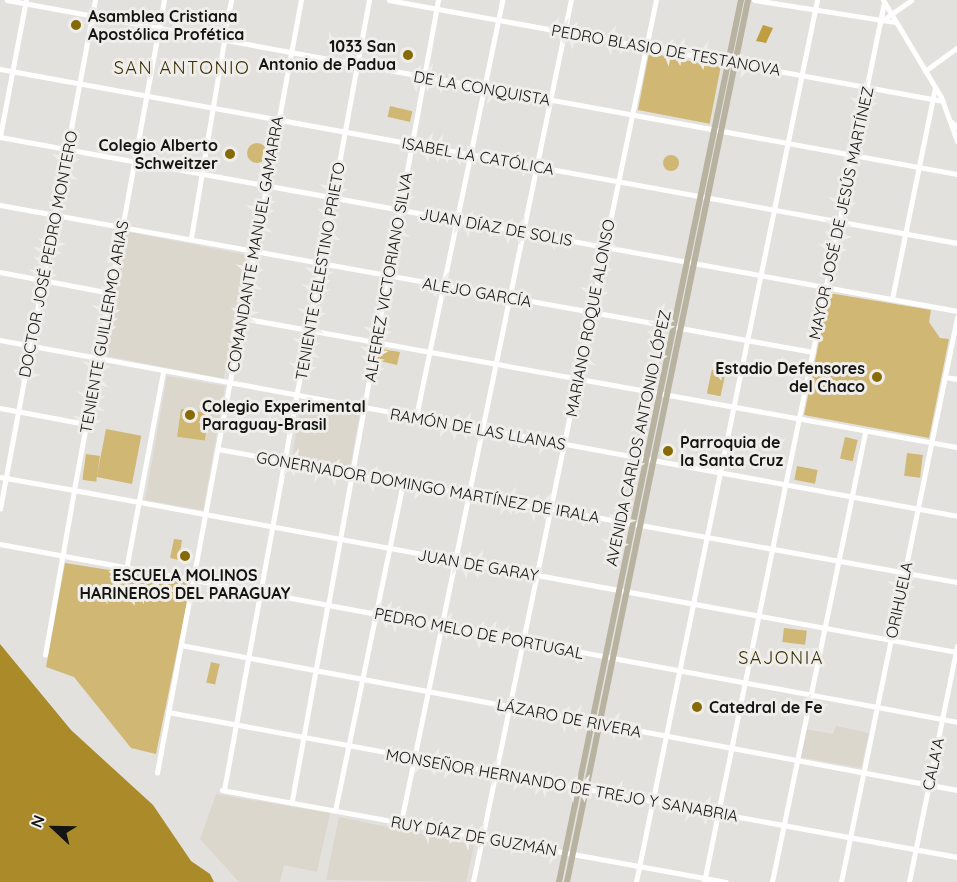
<!DOCTYPE html>
<meta charset="utf-8">
<style>
body{margin:0}
#map{position:relative;width:957px;height:882px;overflow:hidden;background:#e2e1dd;font-family:Quicksand,sans-serif}
div>[style]{position:absolute}
.built>*{inset:0;background:#dbd7cc;transform-origin:0 0}
.green>*{inset:0;background:#d0b774;transform-origin:0 0}
.round{border-radius:50%}
.forest>*{inset:0;background:#be9e41}
.water>*{inset:0;background:#aa8a29}
.minor>*{height:4.5px;margin:-2.25px;padding:0 2.25px;transform-origin:2.25px;border-radius:2.25px;background:#fff}
.tertiary>*{height:5px;margin:-2.5px;padding:0 2.5px;transform-origin:2.5px;border-radius:2.5px;background:#fff}
.secondary>*{height:6px;margin:-3px;padding:0 3px;transform-origin:3px;border-radius:3px;background:#b8b2a1}
.dots>*{width:16px;height:16px;translate:-50% -50%;box-sizing:border-box;border:3px solid #f0eeea;border-radius:50%}
span{translate:-50% -50%;white-space:nowrap;text-align:center;line-height:1.15;-webkit-text-stroke:6px #f0eeea;paint-order:stroke}
.poi-label{font-size:16px;color:#141412;font-weight:700}
.left{translate:0 -50%;text-align:left}
.right{translate:-100% -50%;text-align:right}
.street-label{font-size:16px;color:#141412}
.neighbourhood-label{font-size:18px;color:#3a2d02;letter-spacing:1.5px}
.north{position:absolute;left:24px;top:798px;width:60px;height:60px;-webkit-text-stroke:4px #f0eeea;paint-order:stroke;rotate:292deg;font-size:16px;font-weight:700;line-height:24px;text-align:center;color:#141412}
.north::after{content:'';display:block;margin:auto;width:21px;height:27px;background:#141412;clip-path:polygon(50% 0,100% 100%,50% 72%,0 100%)}
</style>
<div id="map">
<div class="built">
<i style="left:124px;top:231px;width:126px;height:126px;rotate:11deg"></i>
<i style="left:167px;top:376px;width:59px;height:126px;rotate:10deg"></i>
<i style="left:302px;top:401px;width:59px;height:59px;rotate:10deg"></i>
<i style="clip-path:polygon(836px 726px,869px 733px,861px 768px,799px 757px,805px 729px,833px 734px)"></i>
<i style="clip-path:polygon(216px 794px,330px 813px,317px 872px,284px 865px,280px 882px,239px 882px,200px 839px)"></i>
<i style="clip-path:polygon(339px 817px,474px 845px,466px 882px,326px 880px)"></i>
</div>
<div class="green">
<i style="left:649px;top:53px;width:73px;height:58px;rotate:11deg"></i>
<i style="left:390px;top:106px;width:23px;height:11px;rotate:13deg"></i>
<i class="round" style="left:247px;top:143px;width:20px;height:20px"></i>
<i class="round" style="left:663px;top:155px;width:16px;height:16px"></i>
<i style="clip-path:polygon(829px 293px,931px 310px,929px 322px,940px 338px,949px 339px,929px 438px,804px 415px)"></i>
<i style="clip-path:polygon(381px 349px,400px 352px,397px 365px,376px 360px)"></i>
<i style="left:712px;top:369px;width:14px;height:25px;rotate:12deg"></i>
<i style="left:181px;top:409px;width:28px;height:28px;rotate:8deg"></i>
<i style="left:106px;top:429px;width:36px;height:49px;rotate:11deg"></i>
<i style="left:845px;top:437px;width:13px;height:22px;rotate:13deg"></i>
<i style="left:907px;top:453px;width:16px;height:23px;rotate:7deg"></i>
<i style="left:86px;top:454px;width:14px;height:26px;rotate:8deg"></i>
<i style="left:797px;top:466px;width:21px;height:14px;rotate:11deg"></i>
<i style="clip-path:polygon(174px 539px,182px 540px,179px 560px,170px 558px)"></i>
<i style="clip-path:polygon(65px 563px,191px 583px,156px 754px,131px 748px,74px 677px,46px 667px)"></i>
<i style="left:784px;top:628px;width:23px;height:14px;rotate:7deg"></i>
<i style="left:211px;top:662px;width:9px;height:21px;rotate:13deg"></i>
</div>
<div class="forest">
<i style="clip-path:polygon(763px 25px,773px 28px,766px 43px,756px 41px)"></i>
</div>
<div class="water">
<i style="clip-path:polygon(0 644px,71px 730px,153px 805px,191px 861px,210px 874px,214px 882px,0 882px)"></i>
</div>
<div class="minor">
<i style="left:7px;top:0;width:966px;rotate:10.38deg"></i>
<i style="left:389px;top:0;width:563px;rotate:10.33deg"></i>
<i style="left:225px;top:29px;width:30px;rotate:-78deg"></i>
<i style="left:0;top:69px;width:973px;rotate:10.3deg"></i>
<i style="left:925px;top:71px;width:39px;rotate:-36deg"></i>
<i style="left:952px;top:122px;width:7px;rotate:45deg"></i>
<i style="left:0;top:137px;width:973px;rotate:10.3deg"></i>
<i style="left:0;top:205px;width:826px;rotate:10.25deg"></i>
<i style="left:191px;top:238px;width:200px;rotate:-80.5deg"></i>
<i style="left:0;top:272px;width:112px;rotate:10.8deg"></i>
<i style="left:892px;top:299px;width:216px;rotate:-78.5deg"></i>
<i style="left:242px;top:318px;width:727px;rotate:10.23deg"></i>
<i style="left:0;top:340px;width:658px;rotate:10.42deg"></i>
<i style="left:945px;top:377px;width:12px;rotate:9deg"></i>
<i style="left:0;top:408px;width:87px;rotate:10.5deg"></i>
<i style="left:416px;top:417px;width:426px;rotate:-78.3deg"></i>
<i style="left:218px;top:449px;width:751px;rotate:10.2deg"></i>
<i style="left:0;top:509px;width:518px;rotate:-79.43deg"></i>
<i style="left:0;top:544px;width:334px;rotate:10.5deg"></i>
<i style="left:328px;top:605px;width:201px;rotate:100.3deg"></i>
<i style="left:126px;top:570px;width:201px;rotate:-79.4deg"></i>
<i style="left:181px;top:645px;width:789px;rotate:10.58deg"></i>
<i style="left:45px;top:655px;width:168px;rotate:-80deg"></i>
<i style="left:74px;top:490px;width:898px;rotate:10.4deg"></i>
<i style="left:613px;top:658px;width:350px;rotate:10.5deg"></i>
<i style="left:168px;top:712px;width:802px;rotate:10.41deg"></i>
<i style="left:157px;top:773px;width:786px;rotate:-79.45deg"></i>
<i style="left:222px;top:790px;width:512px;rotate:10.34deg"></i>
<i style="left:224px;top:790px;width:803px;rotate:-79.6deg"></i>
<i style="left:335px;top:811px;width:336px;rotate:-78.3deg"></i>
<i style="left:401px;top:822px;width:839px;rotate:-78.32deg"></i>
<i style="left:473px;top:882px;width:901px;rotate:-78.28deg"></i>
<i style="left:636px;top:882px;width:900px;rotate:-78.4deg"></i>
<i style="left:704px;top:882px;width:897px;rotate:-78.43deg"></i>
<i style="left:772px;top:882px;width:460px;rotate:-78.3deg"></i>
<i style="left:841px;top:882px;width:576px;rotate:-78.38deg"></i>
<i style="left:909px;top:882px;width:240px;rotate:-78.5deg"></i>
</div>
<div class="tertiary">
<i style="left:438px;top:0;width:615px;rotate:100.3deg"></i>
<i style="left:328px;top:605px;width:290px;rotate:10.5deg"></i>
<i style="left:754px;top:0;width:143px;rotate:8.9deg"></i>
<i style="left:883px;top:0;width:113px;rotate:59.1deg"></i>
<i style="left:941px;top:97px;width:47px;rotate:70deg"></i>
<i style="left:880px;top:22px;width:38px;rotate:-35deg"></i>
<i style="left:0;top:136px;width:138px;rotate:-79.2deg"></i>
<i style="left:647px;top:459px;width:315px;rotate:10.4deg"></i>
<i style="left:0;top:477px;width:75px;rotate:10deg"></i>
<i style="left:74px;top:490px;width:498px;rotate:-79.6deg"></i>
</div>
<div class="secondary">
<i style="left:559px;top:882px;width:901px;rotate:-78.34deg"></i>
<i style="left:567px;top:882px;width:900px;rotate:-78.4deg"></i>
</div>
<div class="dots">
<i style="left:76px;top:25px;background:#866a05"></i>
<i style="left:408px;top:55px;background:#866a05"></i>
<i style="left:230px;top:154px;background:#866a05"></i>
<i style="left:877px;top:377px;background:#866a05"></i>
<i style="left:190px;top:415px;background:#866a05"></i>
<i style="left:668px;top:451px;background:#866a05"></i>
<i style="left:185px;top:556px;background:#866a05"></i>
<i style="left:697px;top:707px;background:#866a05"></i>
</div>
<div class="poi-label">
<span class="left" style="left:88px;top:25px">Asamblea Cristiana<br>Apostólica Profética</span>
<span class="right" style="left:396px;top:55px">1033 San<br>Antonio de Padua</span>
<span class="right" style="left:218px;top:154px">Colegio Alberto<br>Schweitzer</span>
<span class="right" style="left:865px;top:377px">Estadio Defensores<br>del Chaco</span>
<span class="left" style="left:202px;top:415px">Colegio Experimental<br>Paraguay-Brasil</span>
<span class="left" style="left:680px;top:451px">Parroquia de<br>la Santa Cruz</span>
<span style="left:185px;top:584px">ESCUELA MOLINOS<br>HARINEROS DEL PARAGUAY</span>
<span class="left" style="left:709px;top:707px">Catedral de Fe</span>
</div>
<div class="street-label">
<span style="left:666px;top:50px;rotate:10deg">PEDRO BLASIO DE TESTANOVA</span>
<span style="left:482px;top:88px;rotate:10deg">DE LA CONQUISTA</span>
<span style="left:478px;top:156px;rotate:10deg">ISABEL LA CATÓLICA</span>
<span style="left:841px;top:213px;rotate:-78deg">MAYOR JOSÉ DE JESÚS MARTÍNEZ</span>
<span style="left:496px;top:227px;rotate:10deg">JUAN DÍAZ DE SOLIS</span>
<span style="left:255px;top:244px;rotate:-80deg">COMANDANTE MANUEL GAMARRA</span>
<span style="left:48px;top:254px;rotate:-79deg">DOCTOR JOSÉ PEDRO MONTERO</span>
<span style="left:320px;top:271px;rotate:-80deg">TENIENTE CELESTINO PRIETO</span>
<span style="left:388px;top:277px;rotate:-80deg">ALFEREZ VICTORIANO SILVA</span>
<span style="left:477px;top:292px;rotate:10deg">ALEJO GARCÍA</span>
<span style="left:590px;top:318px;rotate:-79deg">MARIANO ROQUE ALONSO</span>
<span style="left:104px;top:327px;rotate:-80deg">TENIENTE GUILLERMO ARIAS</span>
<span style="left:478px;top:429px;rotate:10deg">RAMÓN DE LAS LLANAS</span>
<span style="left:638px;top:438px;rotate:-78deg">AVENIDA CARLOS ANTONIO LÓPEZ</span>
<span style="left:428px;top:487px;rotate:10deg">GONERNADOR DOMINGO MARTÍNEZ DE IRALA</span>
<span style="left:478px;top:565px;rotate:10deg">JUAN DE GARAY</span>
<span style="left:899px;top:600px;rotate:-78deg">ORIHUELA</span>
<span style="left:479px;top:633px;rotate:11deg">PEDRO MELO DE PORTUGAL</span>
<span style="left:569px;top:718px;rotate:11deg">LÁZARO DE RIVERA</span>
<span style="left:933px;top:764px;rotate:-78deg">CALA'A</span>
<span style="left:562px;top:785px;rotate:10deg">MONSEÑOR HERNANDO DE TREJO Y SANABRIA</span>
<span style="left:474px;top:836px;rotate:10deg">RUY DÍAZ DE GUZMÁN</span>
</div>
<div class="neighbourhood-label">
<span style="left:182px;top:68px">SAN ANTONIO</span>
<span style="left:781px;top:658px">SAJONIA</span>
</div>
<div class="north">N</div>
</div>
